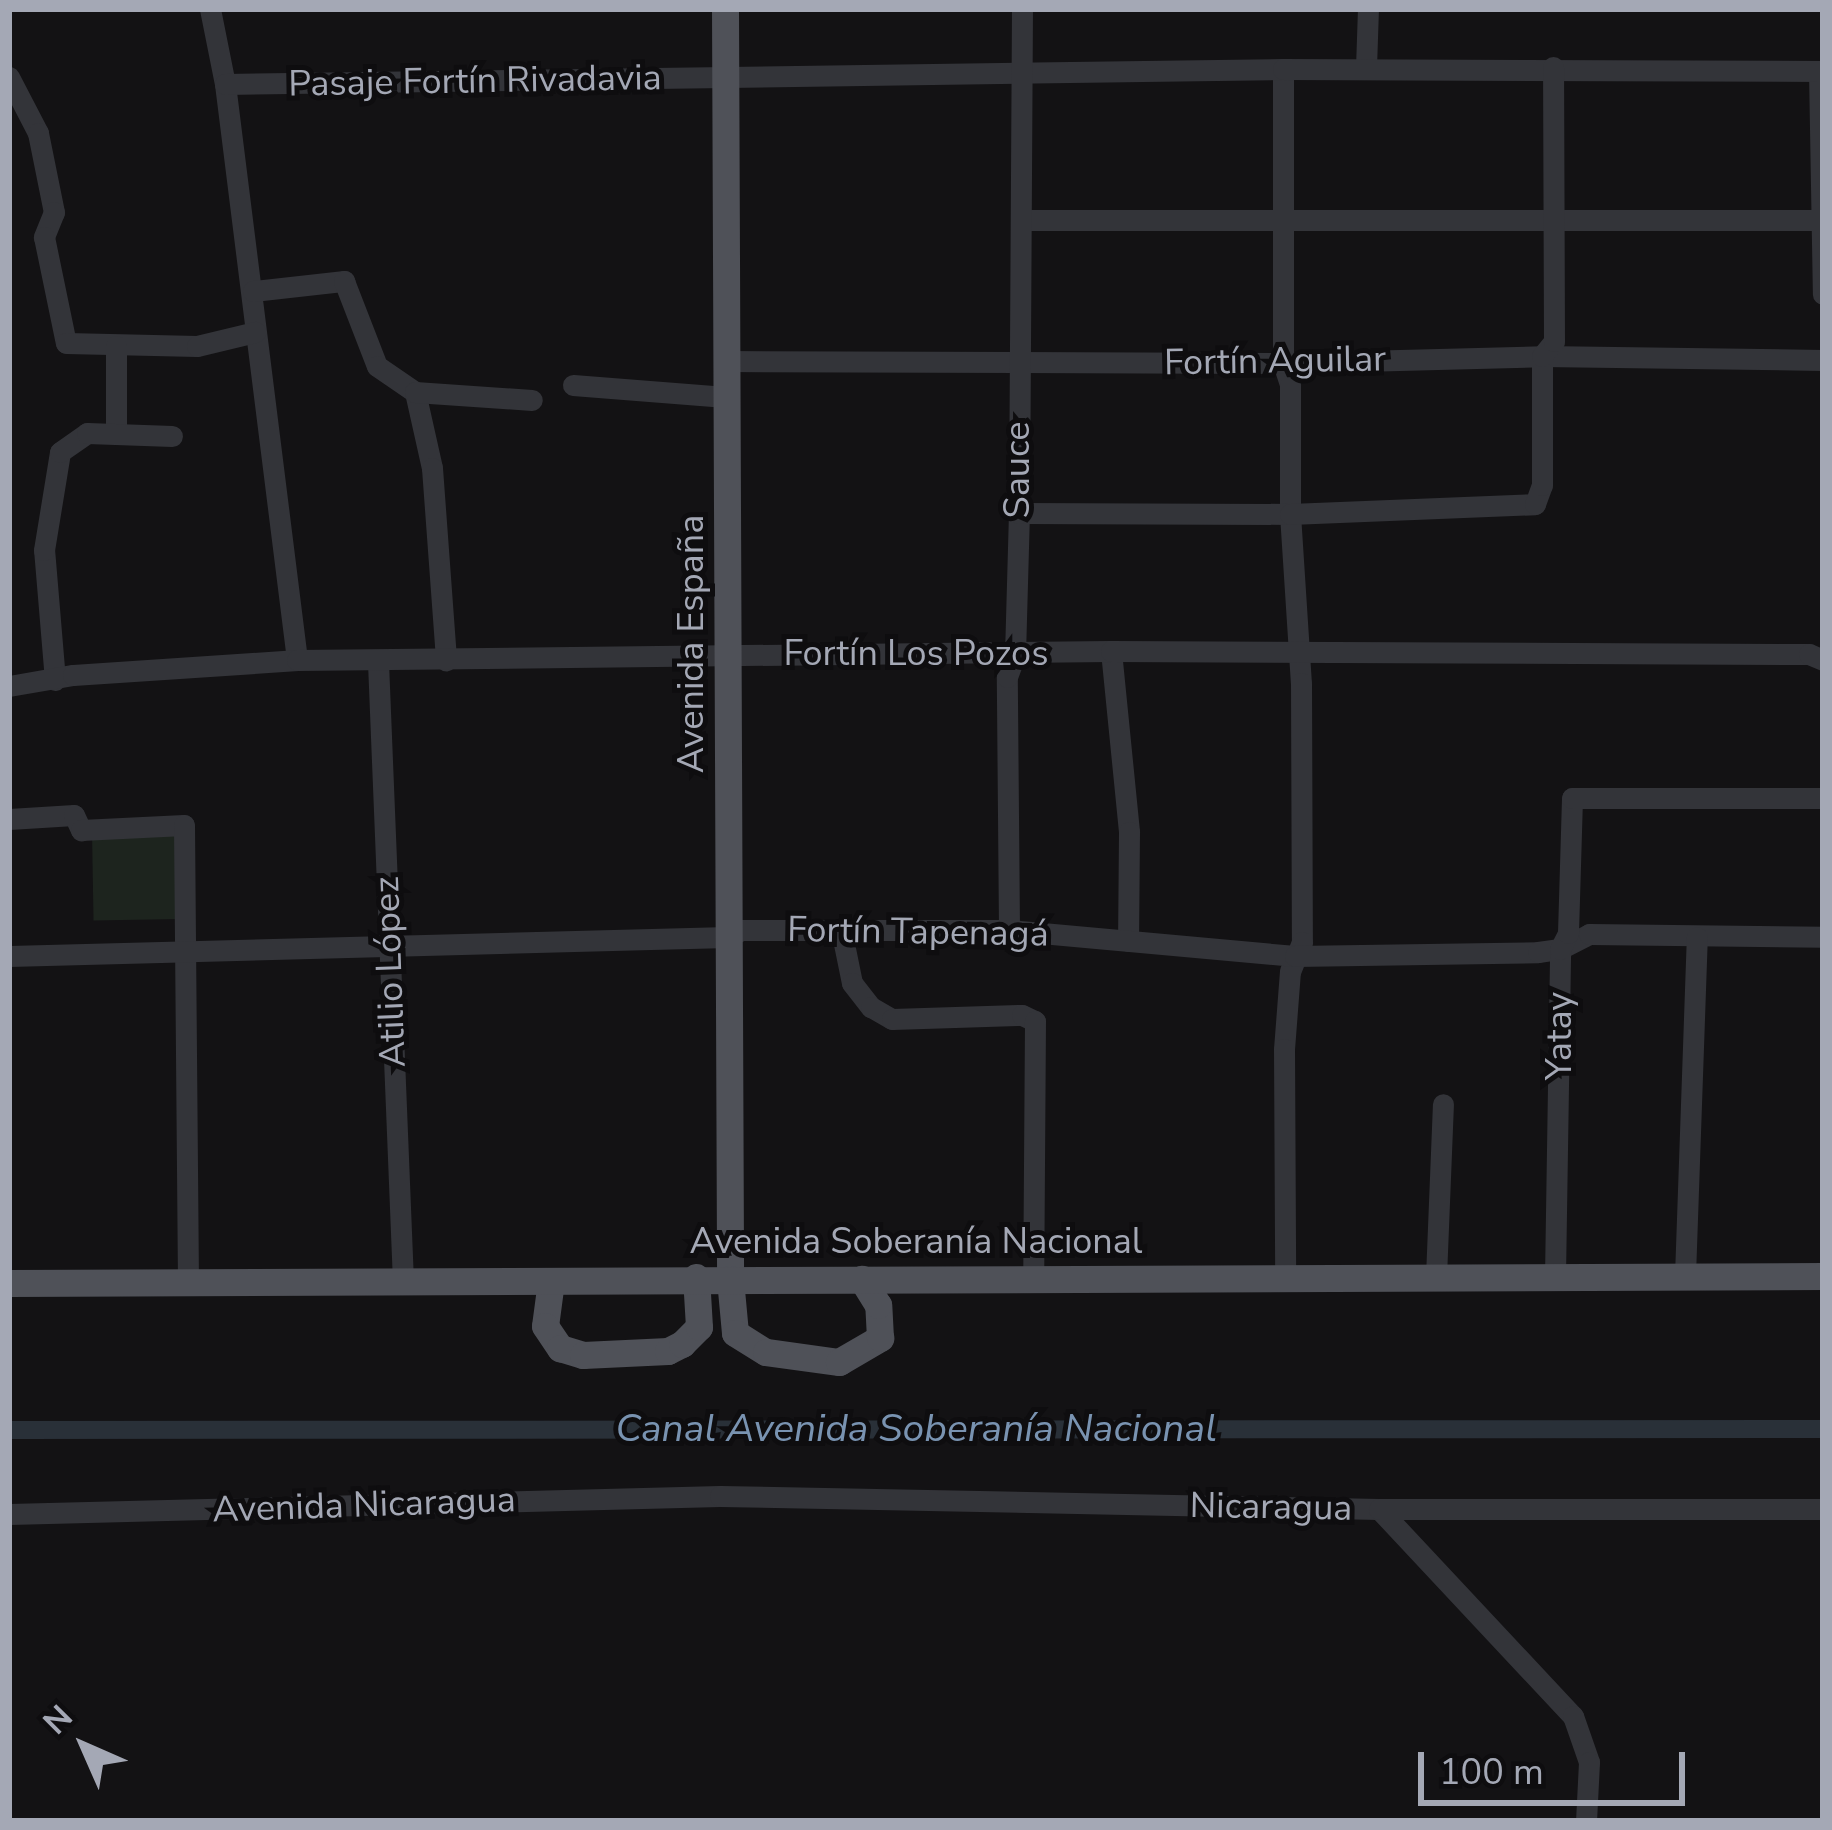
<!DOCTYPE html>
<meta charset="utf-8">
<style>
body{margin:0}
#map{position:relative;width:1832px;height:1830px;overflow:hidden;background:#131214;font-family:"Nunito Sans",sans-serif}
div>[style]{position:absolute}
.green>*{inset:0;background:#1d241e;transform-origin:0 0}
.canal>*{height:18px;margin:-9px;padding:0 9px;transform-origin:9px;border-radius:9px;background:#293038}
.minor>*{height:21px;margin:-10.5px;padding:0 10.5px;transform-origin:10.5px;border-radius:10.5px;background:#333439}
.major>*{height:27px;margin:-13.5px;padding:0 13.5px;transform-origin:13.5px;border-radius:13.5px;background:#4f5158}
span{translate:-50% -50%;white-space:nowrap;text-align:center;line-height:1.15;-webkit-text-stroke:10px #0e0d0f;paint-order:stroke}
.street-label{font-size:36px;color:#a4a8b5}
.water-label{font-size:39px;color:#7993b1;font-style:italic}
.frame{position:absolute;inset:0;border:12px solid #a4a8b5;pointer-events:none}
.north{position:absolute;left:24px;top:1686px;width:120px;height:120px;-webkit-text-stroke:9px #0e0d0f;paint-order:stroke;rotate:315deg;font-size:33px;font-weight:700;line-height:48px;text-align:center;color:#a4a8b5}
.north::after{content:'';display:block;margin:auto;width:42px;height:54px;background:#a4a8b5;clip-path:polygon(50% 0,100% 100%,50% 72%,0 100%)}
.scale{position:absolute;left:1418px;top:1752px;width:267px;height:54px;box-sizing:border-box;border:6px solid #a4a8b5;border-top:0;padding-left:15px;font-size:36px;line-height:42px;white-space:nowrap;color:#a4a8b5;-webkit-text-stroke:9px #0e0d0f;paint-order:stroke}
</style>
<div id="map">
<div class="green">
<i style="left:179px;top:832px;width:87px;height:87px;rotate:89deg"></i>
</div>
<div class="canal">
<i style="left:9px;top:1430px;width:1814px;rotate:-0.03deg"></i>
</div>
<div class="minor">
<i style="left:210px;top:9px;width:76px;rotate:78.7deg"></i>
<i style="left:225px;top:84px;width:580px;rotate:82.87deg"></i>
<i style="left:1366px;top:68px;width:59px;rotate:-88.1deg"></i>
<i style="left:1283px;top:69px;width:294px;rotate:90deg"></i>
<i style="left:1283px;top:363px;width:23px;rotate:72deg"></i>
<i style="left:1290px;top:385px;width:129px;rotate:90deg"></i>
<i style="left:1290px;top:514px;width:169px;rotate:86.3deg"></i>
<i style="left:1301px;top:683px;width:259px;rotate:89.8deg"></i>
<i style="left:1302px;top:942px;width:31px;rotate:112deg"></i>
<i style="left:1290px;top:971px;width:78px;rotate:94.4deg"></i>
<i style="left:1284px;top:1049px;width:228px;rotate:89.7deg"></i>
<i style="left:1819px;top:71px;width:223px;rotate:89deg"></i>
<i style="left:9px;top:77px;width:63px;rotate:62.6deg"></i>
<i style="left:38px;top:133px;width:81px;rotate:78.6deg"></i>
<i style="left:54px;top:212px;width:27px;rotate:112deg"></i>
<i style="left:44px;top:237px;width:108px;rotate:78.3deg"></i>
<i style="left:66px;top:343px;width:131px;rotate:1.3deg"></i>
<i style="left:197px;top:346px;width:60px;rotate:-13.6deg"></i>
<i style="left:225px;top:84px;width:1058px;rotate:-0.81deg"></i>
<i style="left:1283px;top:69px;width:540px;rotate:0.21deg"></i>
<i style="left:1022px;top:220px;width:801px"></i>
<i style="left:253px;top:291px;width:92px;rotate:-6.3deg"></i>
<i style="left:344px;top:281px;width:91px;rotate:68.8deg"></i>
<i style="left:377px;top:366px;width:46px;rotate:34.4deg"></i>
<i style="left:415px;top:392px;width:78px;rotate:77.4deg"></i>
<i style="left:432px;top:468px;width:193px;rotate:85.8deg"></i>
<i style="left:726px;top:361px;width:557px;rotate:0.21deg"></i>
<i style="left:1283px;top:363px;width:259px;rotate:-1.5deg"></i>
<i style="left:1542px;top:356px;width:281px;rotate:0.8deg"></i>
<i style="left:573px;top:385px;width:153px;rotate:4.5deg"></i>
<i style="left:415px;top:392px;width:117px;rotate:3.9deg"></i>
<i style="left:116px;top:434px;width:88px;rotate:-90deg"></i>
<i style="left:1019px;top:513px;width:271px;rotate:0.2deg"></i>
<i style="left:1290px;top:514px;width:245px;rotate:-2.3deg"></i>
<i style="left:1535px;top:504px;width:20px;rotate:-70deg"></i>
<i style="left:1542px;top:485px;width:129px;rotate:-90deg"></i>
<i style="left:1542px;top:356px;width:19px;rotate:-51deg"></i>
<i style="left:1554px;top:341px;width:274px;rotate:-90.2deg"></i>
<i style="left:1111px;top:651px;width:182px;rotate:84.3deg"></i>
<i style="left:1129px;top:832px;width:109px;rotate:90.5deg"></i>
<i style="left:378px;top:662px;width:620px;rotate:87.69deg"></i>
<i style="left:55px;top:680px;width:130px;rotate:-94.8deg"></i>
<i style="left:44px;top:550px;width:99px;rotate:-80.7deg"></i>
<i style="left:60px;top:452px;width:33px;rotate:-35deg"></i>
<i style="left:87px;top:433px;width:85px;rotate:2deg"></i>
<i style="left:9px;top:686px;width:65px;rotate:-9.8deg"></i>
<i style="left:73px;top:675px;width:225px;rotate:-3.8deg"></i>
<i style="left:297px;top:660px;width:814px;rotate:-0.63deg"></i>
<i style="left:1111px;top:651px;width:698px;rotate:0.25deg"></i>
<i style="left:1809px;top:654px;width:15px;rotate:23deg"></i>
<i style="left:9px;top:819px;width:65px;rotate:-3.5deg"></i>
<i style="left:74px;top:815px;width:17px;rotate:65deg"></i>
<i style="left:81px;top:830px;width:103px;rotate:-2.8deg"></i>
<i style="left:184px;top:825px;width:457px;rotate:89.5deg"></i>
<i style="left:841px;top:929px;width:55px;rotate:78.5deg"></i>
<i style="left:852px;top:983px;width:31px;rotate:52deg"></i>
<i style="left:871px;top:1007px;width:24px;rotate:30deg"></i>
<i style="left:892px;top:1019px;width:130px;rotate:-1.8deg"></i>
<i style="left:1022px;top:1015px;width:14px;rotate:25deg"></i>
<i style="left:1035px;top:1021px;width:257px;rotate:90.4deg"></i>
<i style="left:1009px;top:930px;width:253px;rotate:-90.5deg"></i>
<i style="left:1007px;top:677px;width:23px;rotate:-70deg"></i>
<i style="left:1015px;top:655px;width:142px;rotate:-88.4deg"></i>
<i style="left:1019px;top:513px;width:504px;rotate:-89.66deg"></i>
<i style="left:9px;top:956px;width:719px;rotate:-1.51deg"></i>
<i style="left:728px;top:937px;width:15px;rotate:-28deg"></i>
<i style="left:741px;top:930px;width:268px"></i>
<i style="left:1009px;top:930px;width:287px;rotate:5.2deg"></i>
<i style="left:1295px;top:956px;width:243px;rotate:-0.9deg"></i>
<i style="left:1538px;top:952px;width:22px;rotate:-8deg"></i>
<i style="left:1560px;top:949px;width:33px;rotate:-27deg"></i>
<i style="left:1589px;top:934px;width:234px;rotate:0.7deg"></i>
<i style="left:1685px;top:1276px;width:339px;rotate:-88deg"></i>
<i style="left:1436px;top:1277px;width:173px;rotate:-87.7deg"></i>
<i style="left:1555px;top:1277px;width:328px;rotate:-89.1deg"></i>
<i style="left:1560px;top:949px;width:18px;rotate:-63deg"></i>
<i style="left:1568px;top:933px;width:135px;rotate:-88.3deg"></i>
<i style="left:1572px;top:798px;width:251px"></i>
<i style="left:1379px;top:1509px;width:284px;rotate:46.9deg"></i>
<i style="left:1573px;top:1716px;width:49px;rotate:70.8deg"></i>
<i style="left:1589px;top:1762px;width:59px;rotate:92.9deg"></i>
<i style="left:9px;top:1514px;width:711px;rotate:-1.45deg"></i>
<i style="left:720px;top:1496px;width:659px;rotate:1.13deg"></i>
<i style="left:1379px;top:1509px;width:444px"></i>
</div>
<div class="major">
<i style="left:725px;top:9px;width:1270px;rotate:89.77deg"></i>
<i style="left:730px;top:1279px;width:54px;rotate:84.7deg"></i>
<i style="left:735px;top:1333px;width:36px;rotate:32deg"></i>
<i style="left:766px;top:1352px;width:74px;rotate:7.8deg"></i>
<i style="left:839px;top:1362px;width:48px;rotate:-30.3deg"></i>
<i style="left:880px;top:1338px;width:33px;rotate:-93deg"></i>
<i style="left:878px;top:1305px;width:31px;rotate:-122deg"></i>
<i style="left:551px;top:1281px;width:45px;rotate:97.6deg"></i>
<i style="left:545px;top:1326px;width:27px;rotate:56deg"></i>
<i style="left:560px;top:1348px;width:24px;rotate:17deg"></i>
<i style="left:583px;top:1355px;width:85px;rotate:-2.7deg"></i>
<i style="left:668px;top:1351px;width:16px;rotate:-27deg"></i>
<i style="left:682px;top:1344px;width:24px;rotate:-45deg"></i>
<i style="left:699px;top:1327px;width:50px;rotate:-93.4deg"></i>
<i style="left:9px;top:1283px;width:1814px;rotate:-0.22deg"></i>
</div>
<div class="street-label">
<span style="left:475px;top:81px;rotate:-1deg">Pasaje Fortín Rivadavia</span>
<span style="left:1275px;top:361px;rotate:-1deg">Fortín Aguilar</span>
<span style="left:1018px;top:470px;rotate:-90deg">Sauce</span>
<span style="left:692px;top:644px;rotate:-90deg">Avenida España</span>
<span style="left:916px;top:654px">Fortín Los Pozos</span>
<span style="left:918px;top:932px;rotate:1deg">Fortín Tapenagá</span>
<span style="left:390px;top:972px;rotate:-92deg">Atilio López</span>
<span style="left:1560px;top:1036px;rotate:-90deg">Yatay</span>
<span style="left:916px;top:1242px">Avenida Soberanía Nacional</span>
<span style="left:364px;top:1505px;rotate:-2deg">Avenida Nicaragua</span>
<span style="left:1271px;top:1507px;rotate:1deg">Nicaragua</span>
</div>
<div class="water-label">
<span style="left:916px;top:1429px">Canal Avenida Soberanía Nacional</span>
</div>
<div class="frame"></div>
<div class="north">N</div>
<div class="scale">100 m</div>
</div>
